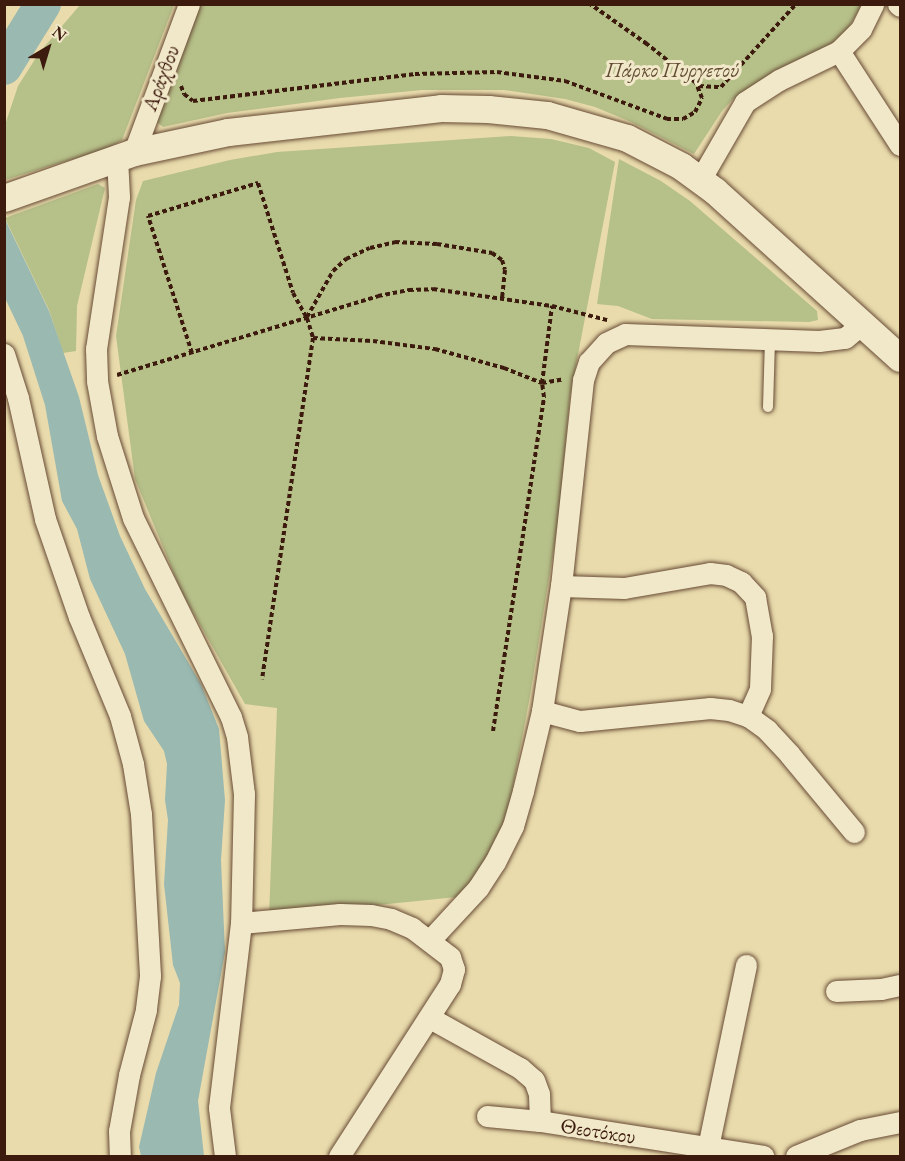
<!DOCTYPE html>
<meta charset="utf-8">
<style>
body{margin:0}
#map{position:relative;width:905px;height:1161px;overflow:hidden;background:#e9dbac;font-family:"EB Garamond",serif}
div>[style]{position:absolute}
.green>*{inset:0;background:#b6c089}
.water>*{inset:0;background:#99b9b1}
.river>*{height:36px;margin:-18px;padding:0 18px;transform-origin:18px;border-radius:18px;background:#99b9b1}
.path>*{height:4px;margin-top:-2px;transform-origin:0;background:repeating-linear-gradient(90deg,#3c1a0d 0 4.5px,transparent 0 7.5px)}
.roads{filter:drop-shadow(0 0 2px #674a35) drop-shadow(0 0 2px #674a35)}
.service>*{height:10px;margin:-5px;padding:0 5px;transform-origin:5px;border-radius:5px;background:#f1e8c9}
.minor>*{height:21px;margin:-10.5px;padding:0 10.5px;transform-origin:10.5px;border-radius:10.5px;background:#f1e8c9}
.tertiary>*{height:27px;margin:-13.5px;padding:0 13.5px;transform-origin:13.5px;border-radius:13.5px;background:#f1e8c9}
span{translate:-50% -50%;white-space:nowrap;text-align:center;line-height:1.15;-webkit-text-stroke:6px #f1e8c9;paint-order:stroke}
.park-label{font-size:21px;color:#614c32;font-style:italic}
.street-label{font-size:21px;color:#3c1a0d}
.frame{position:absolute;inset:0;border:6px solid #3c1a0d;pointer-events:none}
.north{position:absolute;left:18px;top:18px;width:60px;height:60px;-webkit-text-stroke:4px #f1e8c9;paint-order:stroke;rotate:38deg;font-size:16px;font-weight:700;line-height:24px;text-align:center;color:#3c1a0d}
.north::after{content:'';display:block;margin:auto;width:21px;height:27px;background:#3c1a0d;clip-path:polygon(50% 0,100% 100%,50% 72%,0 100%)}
</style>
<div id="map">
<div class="green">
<i style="clip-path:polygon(80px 5px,174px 5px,122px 140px,108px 148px,5px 180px,5px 125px,18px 86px,39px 53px)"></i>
<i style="clip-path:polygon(197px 5px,862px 5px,839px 43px,733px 99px,722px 111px,694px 154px,631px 122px,595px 107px,565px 99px,504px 90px,422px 90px,340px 98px,227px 113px,163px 127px,153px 119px)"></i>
<i style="clip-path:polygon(511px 136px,551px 139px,589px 148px,615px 162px,570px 396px,559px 516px,530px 696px,510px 802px,495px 854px,457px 897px,269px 916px,277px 708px,245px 704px,182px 593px,135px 479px,116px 336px,136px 200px,143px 181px,230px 160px,277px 152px)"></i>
<i style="clip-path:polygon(619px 159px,661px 181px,690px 201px,817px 311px,818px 320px,809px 322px,652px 319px,618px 306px,597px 304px)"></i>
<i style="clip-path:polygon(98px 184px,105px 188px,77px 306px,76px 351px,63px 353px,49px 310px,5px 218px)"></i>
</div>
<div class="water">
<i style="clip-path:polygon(4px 217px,49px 311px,79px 397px,98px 475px,120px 536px,145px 589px,201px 684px,219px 729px,225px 800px,221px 860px,225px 952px,198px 1101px,204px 1156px,141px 1156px,139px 1147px,156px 1073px,179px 1005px,180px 983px,173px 965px,164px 884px,168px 820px,165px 800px,167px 764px,164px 751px,144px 721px,125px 654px,90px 579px,77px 529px,62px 501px,45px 405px,23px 336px,5px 298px)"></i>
</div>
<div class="river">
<i style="left:4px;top:67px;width:74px;rotate:-58.2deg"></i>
</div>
<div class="path">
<i style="left:181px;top:86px;width:9px;rotate:69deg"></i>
<i style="left:184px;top:94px;width:11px;rotate:38deg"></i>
<i style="left:193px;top:101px;width:224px;rotate:-6.9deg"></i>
<i style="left:415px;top:74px;width:82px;rotate:-1.4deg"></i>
<i style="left:497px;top:72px;width:69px;rotate:7.5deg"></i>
<i style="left:565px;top:81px;width:109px;rotate:20.4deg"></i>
<i style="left:667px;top:119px;width:16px"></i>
<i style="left:683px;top:119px;width:14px;rotate:-30deg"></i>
<i style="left:695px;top:112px;width:16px;rotate:-63deg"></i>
<i style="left:702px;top:98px;width:16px;rotate:-112deg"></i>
<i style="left:696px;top:83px;width:63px;rotate:-141.5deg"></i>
<i style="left:647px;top:44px;width:70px;rotate:-144.9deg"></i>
<i style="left:699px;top:86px;width:22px;rotate:3deg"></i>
<i style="left:721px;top:87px;width:112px;rotate:-47.9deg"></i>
<i style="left:307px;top:317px;width:53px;rotate:-60.5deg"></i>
<i style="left:333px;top:271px;width:18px;rotate:-43deg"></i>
<i style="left:346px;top:259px;width:26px;rotate:-25deg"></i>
<i style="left:370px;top:248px;width:26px;rotate:-13deg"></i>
<i style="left:395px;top:242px;width:42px;rotate:2.7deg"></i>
<i style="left:437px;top:244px;width:56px;rotate:9.3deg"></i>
<i style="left:492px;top:253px;width:12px;rotate:35deg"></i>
<i style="left:502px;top:260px;width:10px;rotate:73deg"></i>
<i style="left:505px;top:270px;width:30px;rotate:96deg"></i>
<i style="left:313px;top:338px;width:60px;rotate:2.9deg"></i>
<i style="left:373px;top:341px;width:63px;rotate:7.4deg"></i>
<i style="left:435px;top:349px;width:72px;rotate:15.4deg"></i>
<i style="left:504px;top:368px;width:41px;rotate:21.5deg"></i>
<i style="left:542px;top:383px;width:22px;rotate:-10deg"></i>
<i style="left:192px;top:353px;width:144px;rotate:-107.8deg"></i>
<i style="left:148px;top:216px;width:115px;rotate:-16.7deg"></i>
<i style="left:258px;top:183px;width:115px;rotate:72.3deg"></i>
<i style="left:293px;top:293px;width:29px;rotate:61deg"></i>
<i style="left:307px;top:318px;width:21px;rotate:73deg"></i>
<i style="left:313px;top:338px;width:345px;rotate:98.5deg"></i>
<i style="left:117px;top:375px;width:273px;rotate:-16.8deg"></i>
<i style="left:378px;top:296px;width:32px;rotate:-11deg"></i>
<i style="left:409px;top:290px;width:24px;rotate:-2deg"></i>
<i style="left:433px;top:289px;width:120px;rotate:8.1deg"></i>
<i style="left:552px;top:306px;width:57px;rotate:14.3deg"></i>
<i style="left:493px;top:731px;width:338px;rotate:-81.3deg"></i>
<i style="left:544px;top:397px;width:14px;rotate:-98deg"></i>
<i style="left:542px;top:383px;width:78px;rotate:-82.6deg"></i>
</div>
<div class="roads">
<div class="service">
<i style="left:768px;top:407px;width:68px;rotate:-88.3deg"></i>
</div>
<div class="minor">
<i style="left:898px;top:4px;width:3px;rotate:45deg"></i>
<i style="left:839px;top:51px;width:112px;rotate:57deg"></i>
<i style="left:134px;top:152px;width:158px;rotate:-69.6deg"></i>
<i style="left:117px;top:158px;width:39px;rotate:87deg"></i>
<i style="left:119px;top:197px;width:154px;rotate:98.6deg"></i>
<i style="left:96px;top:349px;width:32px;rotate:88deg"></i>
<i style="left:97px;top:381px;width:56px;rotate:79.7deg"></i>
<i style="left:107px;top:436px;width:86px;rotate:72.4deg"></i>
<i style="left:133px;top:518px;width:222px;rotate:63.8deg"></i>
<i style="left:231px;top:717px;width:21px;rotate:73deg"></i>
<i style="left:237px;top:737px;width:57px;rotate:83deg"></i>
<i style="left:244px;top:794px;width:129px;rotate:91.3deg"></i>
<i style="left:241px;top:923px;width:186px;rotate:96.8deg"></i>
<i style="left:219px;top:1108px;width:48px;rotate:82.9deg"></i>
<i style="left:700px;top:180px;width:90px;rotate:-60deg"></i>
<i style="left:745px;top:102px;width:40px;rotate:-32.9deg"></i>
<i style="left:779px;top:80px;width:67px;rotate:-25.8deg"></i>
<i style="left:839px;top:51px;width:31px;rotate:-45deg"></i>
<i style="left:861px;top:29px;width:28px;rotate:-64deg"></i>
<i style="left:4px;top:354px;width:46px;rotate:72.3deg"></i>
<i style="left:18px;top:398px;width:124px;rotate:77.4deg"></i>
<i style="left:45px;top:519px;width:104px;rotate:70.9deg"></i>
<i style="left:79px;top:617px;width:107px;rotate:67.5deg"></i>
<i style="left:120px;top:716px;width:50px;rotate:74.8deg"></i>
<i style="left:133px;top:764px;width:51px;rotate:80.9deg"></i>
<i style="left:141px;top:814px;width:162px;rotate:86.8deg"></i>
<i style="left:150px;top:976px;width:34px;rotate:97deg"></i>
<i style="left:146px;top:1010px;width:67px;rotate:104.7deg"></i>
<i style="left:129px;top:1075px;width:57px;rotate:100.1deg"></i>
<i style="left:119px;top:1131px;width:25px;rotate:88deg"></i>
<i style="left:561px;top:586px;width:63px;rotate:1.8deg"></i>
<i style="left:624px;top:588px;width:87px;rotate:-9.9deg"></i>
<i style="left:710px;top:573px;width:16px;rotate:7deg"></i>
<i style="left:726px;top:575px;width:17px;rotate:25deg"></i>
<i style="left:741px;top:582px;width:21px;rotate:47deg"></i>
<i style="left:755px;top:597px;width:40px;rotate:80deg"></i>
<i style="left:762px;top:636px;width:53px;rotate:92.2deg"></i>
<i style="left:760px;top:689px;width:30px;rotate:114deg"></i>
<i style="left:542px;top:711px;width:39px;rotate:15deg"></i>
<i style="left:580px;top:721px;width:131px;rotate:-5.7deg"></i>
<i style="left:710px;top:708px;width:19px;rotate:6deg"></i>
<i style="left:729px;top:710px;width:20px;rotate:18deg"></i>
<i style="left:748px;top:716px;width:24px;rotate:36deg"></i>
<i style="left:767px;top:730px;width:34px;rotate:47deg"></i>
<i style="left:790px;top:755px;width:100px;rotate:50.3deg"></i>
<i style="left:241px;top:923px;width:99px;rotate:-5.2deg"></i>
<i style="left:340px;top:914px;width:31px;rotate:2deg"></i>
<i style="left:371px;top:915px;width:20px;rotate:11deg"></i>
<i style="left:391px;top:919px;width:23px;rotate:23deg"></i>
<i style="left:412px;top:928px;width:48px;rotate:37.3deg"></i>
<i style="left:450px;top:957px;width:13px;rotate:72deg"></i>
<i style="left:454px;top:969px;width:16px;rotate:105deg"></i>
<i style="left:450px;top:984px;width:205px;rotate:122.8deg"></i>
<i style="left:430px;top:940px;width:71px;rotate:-47.3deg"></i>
<i style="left:478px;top:888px;width:31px;rotate:-57deg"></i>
<i style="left:495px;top:862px;width:40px;rotate:-63.4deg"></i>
<i style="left:513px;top:826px;width:36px;rotate:-74deg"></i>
<i style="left:523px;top:791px;width:82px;rotate:-76.6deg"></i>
<i style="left:542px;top:711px;width:126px;rotate:-81.4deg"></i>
<i style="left:561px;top:586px;width:207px;rotate:-83.9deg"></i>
<i style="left:583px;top:380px;width:19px;rotate:-72deg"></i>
<i style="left:589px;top:362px;width:25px;rotate:-48deg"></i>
<i style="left:606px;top:343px;width:21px;rotate:-25deg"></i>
<i style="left:625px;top:334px;width:194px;rotate:2.1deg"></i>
<i style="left:819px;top:341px;width:26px;rotate:-7deg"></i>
<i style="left:845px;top:338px;width:23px;rotate:-40deg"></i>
<i style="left:836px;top:991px;width:45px;rotate:-2.5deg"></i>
<i style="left:881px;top:989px;width:19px;rotate:-12deg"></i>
<i style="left:430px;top:1018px;width:103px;rotate:29.1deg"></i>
<i style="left:520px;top:1068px;width:18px;rotate:41deg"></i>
<i style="left:534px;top:1080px;width:15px;rotate:70deg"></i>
<i style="left:539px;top:1094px;width:27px;rotate:88deg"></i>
<i style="left:487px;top:1116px;width:53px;rotate:5.4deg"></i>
<i style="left:540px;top:1121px;width:226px;rotate:8.9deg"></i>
<i style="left:708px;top:1147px;width:186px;rotate:-78.2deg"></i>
<i style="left:796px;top:1156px;width:69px;rotate:-22.1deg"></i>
<i style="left:860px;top:1130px;width:41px;rotate:-11.3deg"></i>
</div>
<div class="tertiary">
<i style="left:4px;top:198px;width:138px;rotate:-19.5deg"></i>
<i style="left:134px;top:152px;width:96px;rotate:-12deg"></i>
<i style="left:228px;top:132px;width:214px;rotate:-6.4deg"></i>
<i style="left:441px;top:108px;width:47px;rotate:1.2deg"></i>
<i style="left:488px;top:109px;width:59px;rotate:5.8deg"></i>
<i style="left:547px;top:115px;width:83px;rotate:16deg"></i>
<i style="left:627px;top:138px;width:61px;rotate:27.4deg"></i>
<i style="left:681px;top:166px;width:42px;rotate:36.3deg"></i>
<i style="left:715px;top:191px;width:249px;rotate:42.1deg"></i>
</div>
</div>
<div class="park-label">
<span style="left:672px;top:70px">Πάρκο Πυργετού</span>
</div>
<div class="street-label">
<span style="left:161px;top:78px;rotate:-69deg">Αράχθου</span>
<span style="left:598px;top:1131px;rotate:9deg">Θεοτόκου</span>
</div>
<div class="frame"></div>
<div class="north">N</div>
</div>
